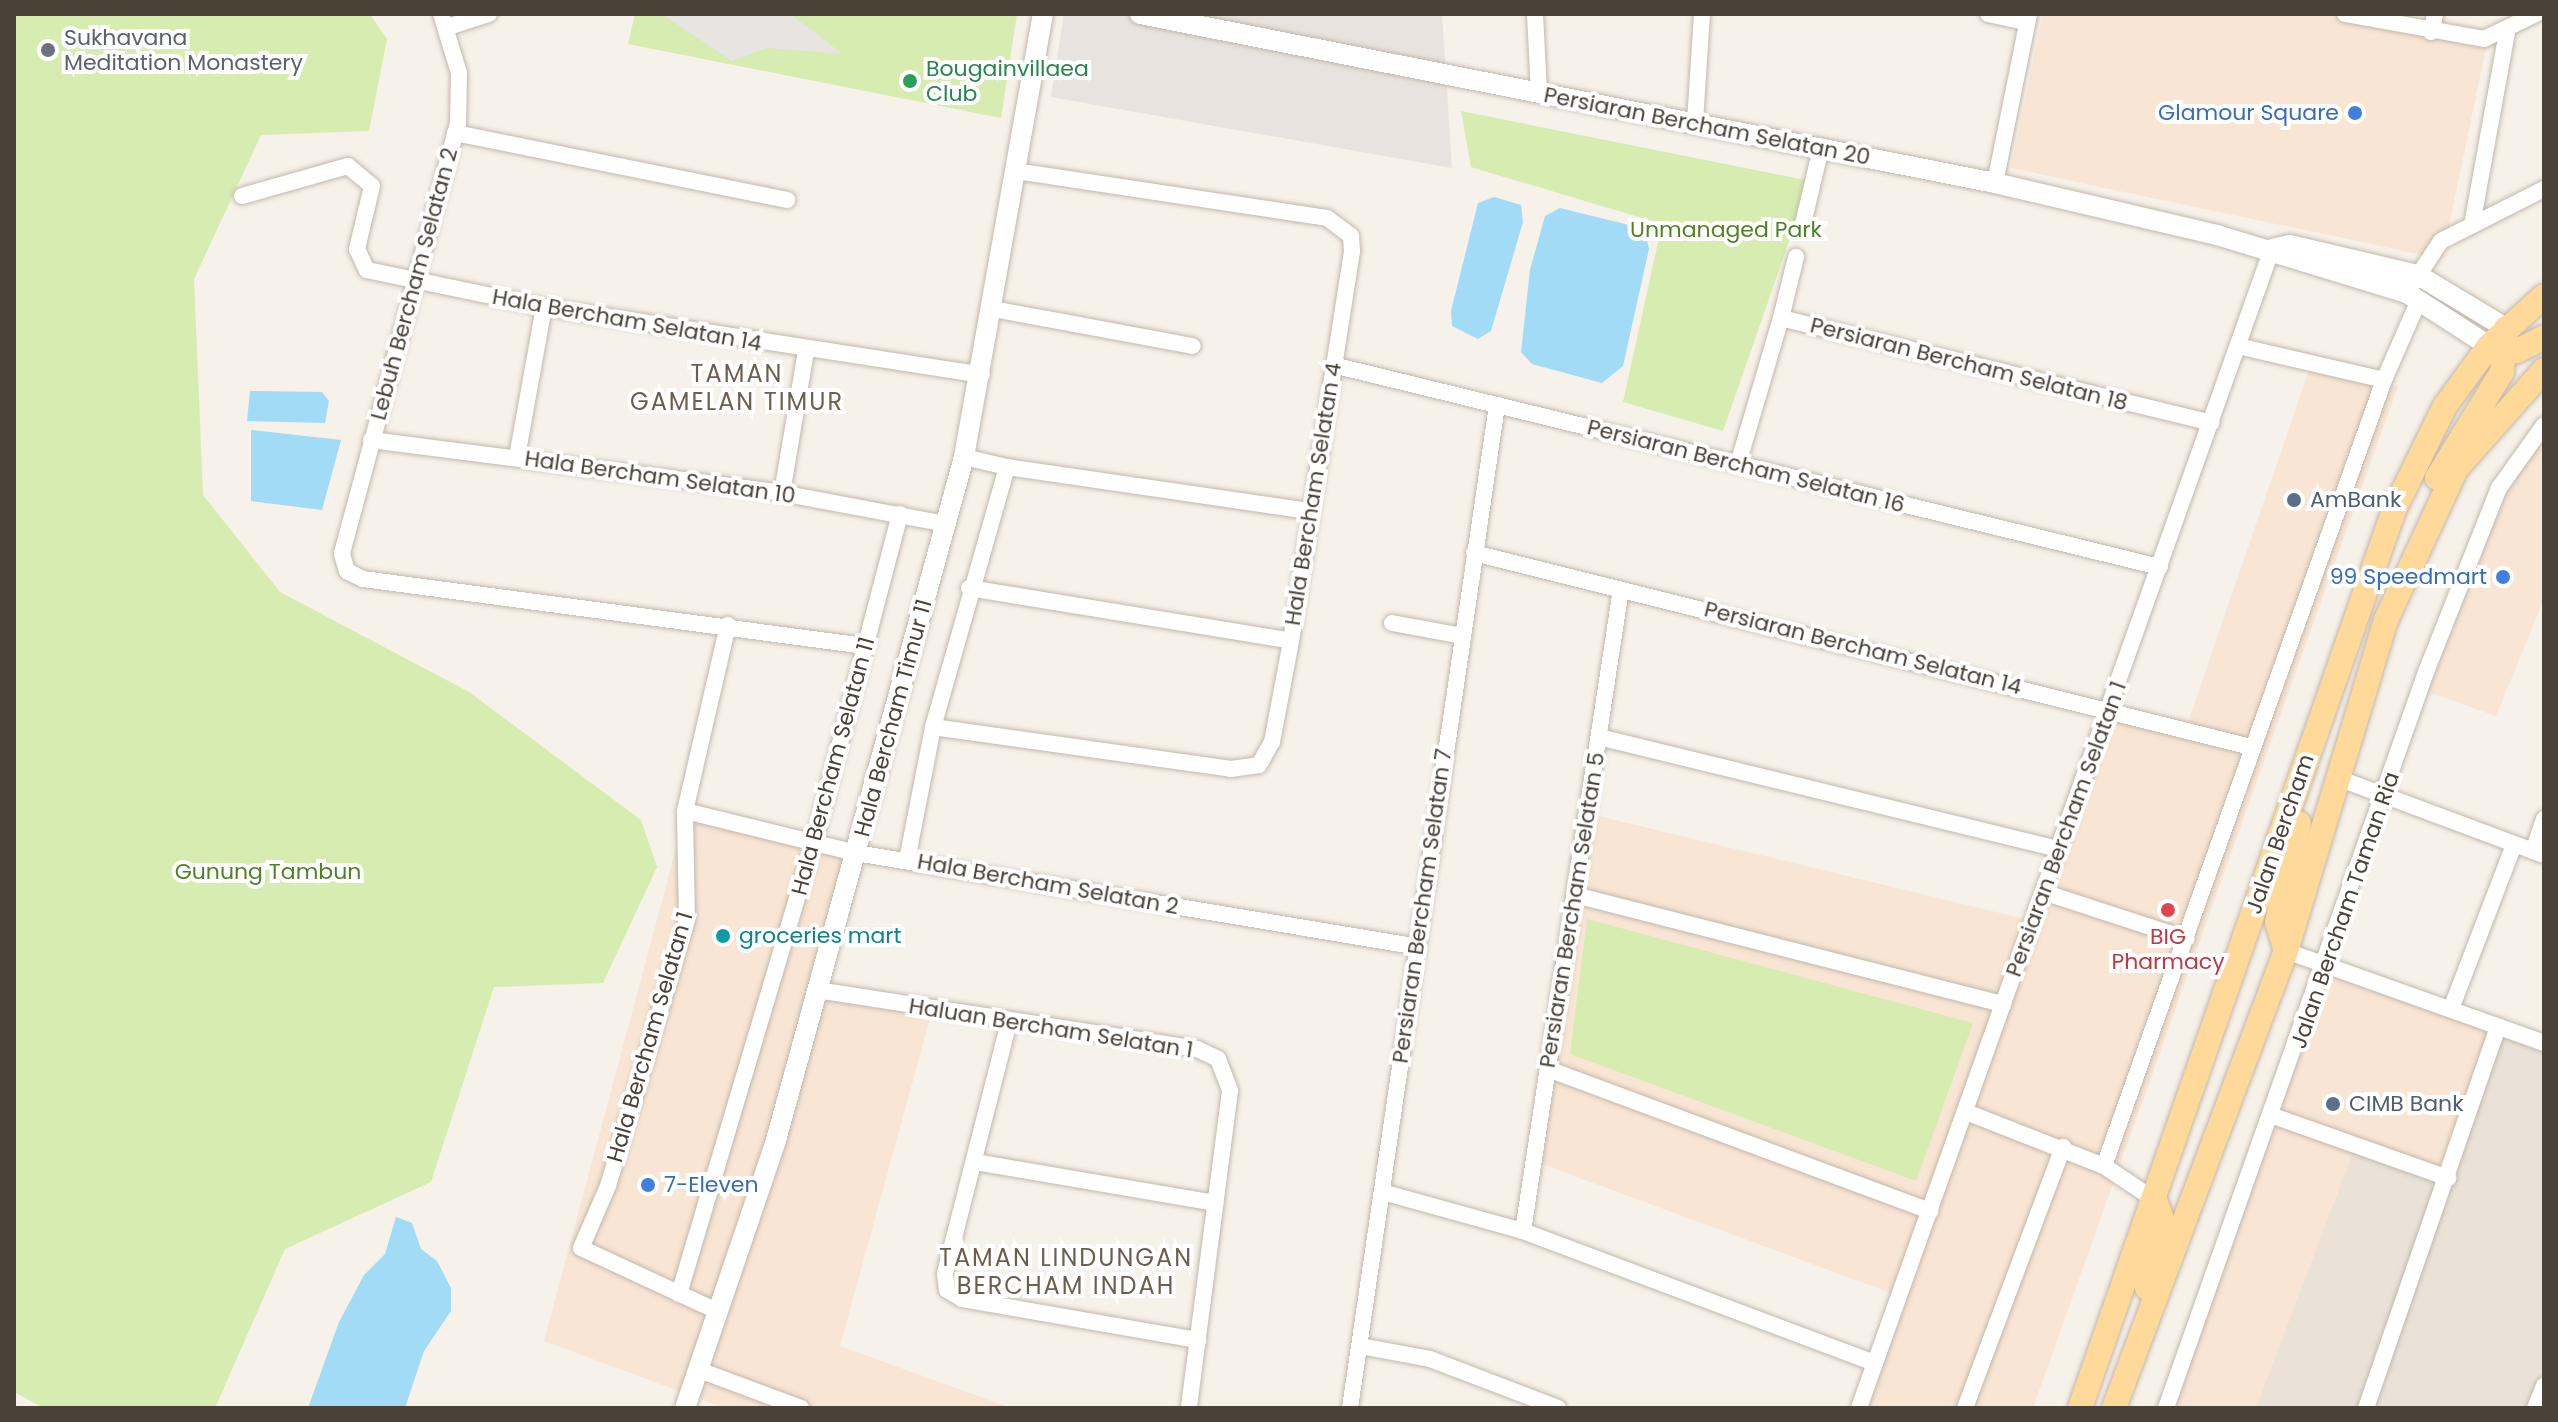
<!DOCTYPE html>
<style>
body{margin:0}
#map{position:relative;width:2558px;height:1422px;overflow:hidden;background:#f6f1e9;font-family:Poppins,sans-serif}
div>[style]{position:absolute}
.residential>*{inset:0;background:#eae2d7}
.commercial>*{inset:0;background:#f8e5d4}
.industrial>*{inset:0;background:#e8e3de}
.green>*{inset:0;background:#d6ecb0}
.parking>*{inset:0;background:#e7e4e1}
.water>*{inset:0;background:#a2dbf6}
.roads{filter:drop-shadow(0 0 2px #c2b8ab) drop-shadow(0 0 2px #c2b8ab)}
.minor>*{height:16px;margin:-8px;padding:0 8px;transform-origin:8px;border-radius:8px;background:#fff}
.tertiary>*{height:20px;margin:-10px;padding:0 10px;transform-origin:10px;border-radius:10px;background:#fff}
.primary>*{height:24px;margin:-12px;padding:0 12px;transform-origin:12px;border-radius:12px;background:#ffd999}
.dots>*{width:22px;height:22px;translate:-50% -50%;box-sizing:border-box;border:4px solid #fff;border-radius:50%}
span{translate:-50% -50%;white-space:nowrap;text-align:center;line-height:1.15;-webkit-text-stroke:8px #fff;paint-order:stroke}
.worship-label{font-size:22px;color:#5b616d}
.left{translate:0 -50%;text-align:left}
.leisure-label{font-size:22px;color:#27864d}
.shop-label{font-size:22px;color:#366cbe}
.right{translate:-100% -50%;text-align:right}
.street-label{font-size:22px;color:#4a4137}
.park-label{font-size:22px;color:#508125}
.service-label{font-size:22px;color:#4e5e75}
.culture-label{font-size:22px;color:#0d838f}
.health-label{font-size:22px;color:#be3a42}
.neighbourhood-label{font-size:24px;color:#6e5e4d;letter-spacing:2px}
.frame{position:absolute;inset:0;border:16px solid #4a4137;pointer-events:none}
</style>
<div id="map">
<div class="residential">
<i style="clip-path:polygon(2327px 966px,2544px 1053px,2544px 1408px,2163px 1408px)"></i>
</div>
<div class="commercial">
<i style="clip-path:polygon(2043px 14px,2351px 14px,2487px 43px,2442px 259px,2011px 168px)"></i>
<i style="clip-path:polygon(2309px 370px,2398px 386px,2033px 1408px,1857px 1408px,1899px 1296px,1531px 1160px,1582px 812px,2029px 920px,2115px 712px,2184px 734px)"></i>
<i style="clip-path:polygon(2544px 424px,2544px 599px,2496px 716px,2420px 689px,2499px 489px)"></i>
<i style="clip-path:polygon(685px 815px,853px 853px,817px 990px,932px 1011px,840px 1346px,1011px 1408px,725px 1408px,544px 1341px)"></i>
<i style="clip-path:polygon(2317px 969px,2496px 1035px,2442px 1179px,2354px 1150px,2256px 1408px,2158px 1408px)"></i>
</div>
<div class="industrial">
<i style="clip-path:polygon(1064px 14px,1442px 14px,1452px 168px,1051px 97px)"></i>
</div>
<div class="green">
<i style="clip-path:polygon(14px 14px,370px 14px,387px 39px,369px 131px,261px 135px,194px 279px,203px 495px,280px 592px,469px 692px,641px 820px,657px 867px,603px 983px,494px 987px,431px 1182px,285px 1249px,215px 1408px,44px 1408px,14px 1392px)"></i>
<i style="clip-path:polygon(635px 14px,1017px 14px,1001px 118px,628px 44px)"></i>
<i style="clip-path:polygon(1461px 111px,1810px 181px,1723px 431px,1623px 402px,1662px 224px,1471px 167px)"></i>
<i style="clip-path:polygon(1587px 919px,1973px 1023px,1916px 1181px,1570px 1054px)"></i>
</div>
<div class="parking">
<i style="clip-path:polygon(661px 14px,790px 14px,843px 54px,767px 48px,732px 61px)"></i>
</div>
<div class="water">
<i style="clip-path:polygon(1494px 197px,1521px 205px,1523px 222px,1491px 331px,1478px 339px,1452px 326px,1451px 311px,1478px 203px)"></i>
<i style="clip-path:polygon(1560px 208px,1645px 229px,1649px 249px,1623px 366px,1602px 383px,1532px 364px,1521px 352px,1530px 270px,1545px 216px)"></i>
<i style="clip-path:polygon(250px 391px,322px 392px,329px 401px,325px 423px,247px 421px)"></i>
<i style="clip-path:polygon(251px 430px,341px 440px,322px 510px,251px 501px)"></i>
<i style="clip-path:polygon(396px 1217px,412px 1223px,421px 1249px,437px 1261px,451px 1288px,451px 1311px,424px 1351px,405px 1408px,308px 1408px,339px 1322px,364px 1275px,385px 1254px)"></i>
</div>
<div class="roads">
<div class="minor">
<i style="left:441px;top:14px;width:62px;rotate:73deg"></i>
<i style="left:459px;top:73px;width:50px;rotate:91.1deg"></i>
<i style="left:458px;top:123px;width:446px;rotate:105.1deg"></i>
<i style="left:342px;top:554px;width:18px;rotate:74deg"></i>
<i style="left:347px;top:571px;width:18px;rotate:27deg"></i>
<i style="left:363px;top:579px;width:506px;rotate:7.6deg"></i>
<i style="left:1535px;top:14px;width:80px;rotate:87.1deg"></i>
<i style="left:1988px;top:14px;width:40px;rotate:12deg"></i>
<i style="left:2345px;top:14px;width:141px;rotate:10.2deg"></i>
<i style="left:2484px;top:39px;width:58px;rotate:-25.7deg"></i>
<i style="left:448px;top:27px;width:43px;rotate:-17.6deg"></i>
<i style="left:2431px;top:32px;width:18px;rotate:-77deg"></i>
<i style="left:1695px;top:122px;width:108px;rotate:-86.3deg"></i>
<i style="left:455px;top:133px;width:339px;rotate:11.4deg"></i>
<i style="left:1995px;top:183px;width:172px;rotate:-78.6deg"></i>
<i style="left:242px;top:196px;width:110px;rotate:-15.8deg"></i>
<i style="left:348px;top:166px;width:31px;rotate:40deg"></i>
<i style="left:372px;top:186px;width:65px;rotate:103.4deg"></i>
<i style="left:357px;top:249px;width:23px;rotate:65deg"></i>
<i style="left:367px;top:270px;width:181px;rotate:11.8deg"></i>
<i style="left:544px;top:307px;width:443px;rotate:8.8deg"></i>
<i style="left:1803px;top:224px;width:78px;rotate:-76.7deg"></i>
<i style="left:2472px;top:225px;width:196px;rotate:-79.7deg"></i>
<i style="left:2412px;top:285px;width:53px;rotate:-56.6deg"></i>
<i style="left:2441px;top:241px;width:115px;rotate:-26.8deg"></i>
<i style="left:993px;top:309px;width:203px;rotate:10.5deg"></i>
<i style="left:1781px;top:318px;width:63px;rotate:-76.2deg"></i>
<i style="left:2238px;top:346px;width:150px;rotate:13.1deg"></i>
<i style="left:1333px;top:365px;width:851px;rotate:13.73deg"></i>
<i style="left:371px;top:440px;width:414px;rotate:7.3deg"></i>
<i style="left:782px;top:493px;width:167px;rotate:10.7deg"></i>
<i style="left:517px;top:457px;width:152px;rotate:-79.8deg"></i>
<i style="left:964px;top:457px;width:44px;rotate:13.1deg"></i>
<i style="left:1738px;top:464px;width:152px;rotate:-73.6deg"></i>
<i style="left:1781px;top:318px;width:443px;rotate:13.7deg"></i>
<i style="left:782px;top:493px;width:144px;rotate:-80.4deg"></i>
<i style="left:1474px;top:553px;width:801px;rotate:14.02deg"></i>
<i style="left:969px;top:588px;width:326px;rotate:9.3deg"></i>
<i style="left:1392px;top:623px;width:71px;rotate:10.5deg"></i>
<i style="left:933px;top:727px;width:301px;rotate:8deg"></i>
<i style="left:1231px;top:769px;width:28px;rotate:-8deg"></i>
<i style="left:1259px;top:765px;width:26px;rotate:-61deg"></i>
<i style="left:1272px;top:742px;width:103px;rotate:-79.3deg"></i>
<i style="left:1291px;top:641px;width:395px;rotate:-81.1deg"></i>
<i style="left:1352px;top:251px;width:15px;rotate:-94deg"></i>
<i style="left:1351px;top:236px;width:30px;rotate:-143deg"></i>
<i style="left:1327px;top:218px;width:316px;rotate:-171.4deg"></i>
<i style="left:1599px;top:737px;width:473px;rotate:13.7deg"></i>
<i style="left:2335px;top:777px;width:223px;rotate:20.5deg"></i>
<i style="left:685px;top:811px;width:176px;rotate:13.8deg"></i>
<i style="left:856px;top:853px;width:565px;rotate:9.48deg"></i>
<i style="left:2533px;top:851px;width:34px;rotate:-71deg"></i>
<i style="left:907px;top:860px;width:136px;rotate:-78.9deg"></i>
<i style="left:933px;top:727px;width:270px;rotate:-74.1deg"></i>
<i style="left:1007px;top:467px;width:304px;rotate:8.3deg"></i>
<i style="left:2043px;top:892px;width:151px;rotate:18.1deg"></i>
<i style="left:1575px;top:895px;width:442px;rotate:14.3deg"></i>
<i style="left:2286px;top:951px;width:274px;rotate:19.6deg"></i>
<i style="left:817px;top:990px;width:385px;rotate:8.8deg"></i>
<i style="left:1197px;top:1049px;width:23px;rotate:25deg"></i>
<i style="left:1218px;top:1059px;width:34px;rotate:69deg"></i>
<i style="left:1230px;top:1091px;width:320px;rotate:97.4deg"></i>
<i style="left:2451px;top:1009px;width:176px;rotate:-69deg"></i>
<i style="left:1009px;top:1022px;width:260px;rotate:104.3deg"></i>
<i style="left:945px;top:1274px;width:16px;rotate:83deg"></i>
<i style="left:947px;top:1290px;width:17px;rotate:31deg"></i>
<i style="left:962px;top:1299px;width:240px;rotate:9.9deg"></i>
<i style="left:1548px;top:1069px;width:408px;rotate:20.4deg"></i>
<i style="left:1966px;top:1112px;width:148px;rotate:21.4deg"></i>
<i style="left:2104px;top:1166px;width:61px;rotate:33.7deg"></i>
<i style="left:2273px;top:1116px;width:186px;rotate:19.5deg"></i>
<i style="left:975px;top:1162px;width:244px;rotate:9.7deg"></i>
<i style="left:2104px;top:1166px;width:834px;rotate:-70.39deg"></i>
<i style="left:2384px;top:380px;width:87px;rotate:-66.4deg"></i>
<i style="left:1386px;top:1193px;width:142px;rotate:15.5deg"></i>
<i style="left:1523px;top:1231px;width:376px;rotate:20.6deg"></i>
<i style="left:1523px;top:1231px;width:649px;rotate:-81.32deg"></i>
<i style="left:679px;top:1294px;width:472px;rotate:-73.4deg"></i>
<i style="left:814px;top:842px;width:339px;rotate:-75.3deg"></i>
<i style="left:719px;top:1312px;width:152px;rotate:-155.1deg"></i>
<i style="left:581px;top:1248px;width:68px;rotate:-66.5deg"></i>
<i style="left:608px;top:1186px;width:277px;rotate:-73.5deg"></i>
<i style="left:687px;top:920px;width:109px;rotate:-91.1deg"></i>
<i style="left:685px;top:811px;width:191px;rotate:-77deg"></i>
<i style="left:1360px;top:1346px;width:71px;rotate:10.5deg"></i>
<i style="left:1430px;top:1359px;width:137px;rotate:20.9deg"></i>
<i style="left:699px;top:1370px;width:109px;rotate:20.4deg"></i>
<i style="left:1350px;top:1408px;width:1014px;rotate:-81.66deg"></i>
<i style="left:1859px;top:1408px;width:1230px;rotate:-70.39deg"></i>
<i style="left:1965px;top:1408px;width:279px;rotate:-69.4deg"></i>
<i style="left:2166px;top:1408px;width:781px;rotate:-70.54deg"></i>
<i style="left:2426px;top:672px;width:198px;rotate:-68.4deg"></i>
<i style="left:2499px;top:488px;width:77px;rotate:-54.5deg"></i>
<i style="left:2366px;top:1408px;width:404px;rotate:-70.9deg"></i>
<i style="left:2535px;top:1408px;width:24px;rotate:-68deg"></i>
</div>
<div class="tertiary">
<i style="left:1140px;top:14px;width:872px;rotate:11.18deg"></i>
<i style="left:1995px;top:183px;width:228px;rotate:13.2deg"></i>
<i style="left:2217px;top:235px;width:199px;rotate:17deg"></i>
<i style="left:2407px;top:293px;width:98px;rotate:32.9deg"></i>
<i style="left:2272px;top:249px;width:18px;rotate:-13deg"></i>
<i style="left:2290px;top:245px;width:131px;rotate:13.2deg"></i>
<i style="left:2418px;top:275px;width:103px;rotate:31.1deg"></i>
<i style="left:685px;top:1408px;width:283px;rotate:-71.2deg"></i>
<i style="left:776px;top:1140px;width:708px;rotate:-74.61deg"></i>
<i style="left:964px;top:457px;width:450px;rotate:-79.9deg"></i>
</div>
<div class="primary">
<i style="left:2494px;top:348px;width:23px;rotate:7deg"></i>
<i style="left:2517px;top:351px;width:30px;rotate:-27deg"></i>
<i style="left:2437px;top:478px;width:124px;rotate:-58.5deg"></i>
<i style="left:2502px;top:372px;width:44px;rotate:-84.8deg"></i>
<i style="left:2286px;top:951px;width:30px;rotate:-107deg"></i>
<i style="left:2277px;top:922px;width:101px;rotate:-77.5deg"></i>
<i style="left:2147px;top:1288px;width:64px;rotate:-73.6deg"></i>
<i style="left:2165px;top:1227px;width:29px;rotate:-110deg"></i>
<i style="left:2080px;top:1408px;width:951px;rotate:-70.73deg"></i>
<i style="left:2394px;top:510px;width:116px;rotate:-63.9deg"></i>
<i style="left:2445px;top:406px;width:74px;rotate:-53.7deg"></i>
<i style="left:2489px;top:346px;width:74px;rotate:-42.3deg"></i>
<i style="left:2114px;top:1408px;width:488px;rotate:-69.4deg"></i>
<i style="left:2286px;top:951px;width:346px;rotate:-73.2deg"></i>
<i style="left:2386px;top:620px;width:166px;rotate:-65.1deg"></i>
<i style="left:2456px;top:469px;width:132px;rotate:-48.4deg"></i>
</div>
</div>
<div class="dots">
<i style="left:48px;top:50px;background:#6b7280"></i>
<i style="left:910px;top:81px;background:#2e9e5b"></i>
<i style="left:2355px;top:113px;background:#3f7fe0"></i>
<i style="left:2294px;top:500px;background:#5c6f8a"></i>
<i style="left:2503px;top:577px;background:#3f7fe0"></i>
<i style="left:2168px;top:910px;background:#e0444e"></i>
<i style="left:723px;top:936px;background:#0f9aa8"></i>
<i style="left:2333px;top:1104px;background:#5c6f8a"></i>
<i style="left:648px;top:1185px;background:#3f7fe0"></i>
</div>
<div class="worship-label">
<span class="left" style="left:64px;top:50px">Sukhavana<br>Meditation Monastery</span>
</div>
<div class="leisure-label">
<span class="left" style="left:926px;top:81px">Bougainvillaea<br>Club</span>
</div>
<div class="shop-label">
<span class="right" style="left:2339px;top:113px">Glamour Square</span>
<span class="right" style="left:2487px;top:577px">99 Speedmart</span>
<span class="left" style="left:664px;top:1185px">7-Eleven</span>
</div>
<div class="street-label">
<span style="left:1707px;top:126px;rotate:11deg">Persiaran Bercham Selatan 20</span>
<span style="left:414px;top:284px;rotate:-75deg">Lebuh Bercham Selatan 2</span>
<span style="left:627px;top:320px;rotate:10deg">Hala Bercham Selatan 14</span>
<span style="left:1969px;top:364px;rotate:14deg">Persiaran Bercham Selatan 18</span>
<span style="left:1746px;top:466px;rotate:14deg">Persiaran Bercham Selatan 16</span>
<span style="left:660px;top:477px;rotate:8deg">Hala Bercham Selatan 10</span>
<span style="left:1313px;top:494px;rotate:-81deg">Hala Bercham Selatan 4</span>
<span style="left:1863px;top:648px;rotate:14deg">Persiaran Bercham Selatan 14</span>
<span style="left:893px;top:718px;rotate:-75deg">Hala Bercham Timur 11</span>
<span style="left:833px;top:766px;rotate:-75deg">Hala Bercham Selatan 11</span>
<span style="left:2066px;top:829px;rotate:-70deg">Persiaran Bercham Selatan 1</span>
<span style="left:2280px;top:834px;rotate:-71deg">Jalan Bercham</span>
<span style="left:1048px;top:884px;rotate:10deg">Hala Bercham Selatan 2</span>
<span style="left:1422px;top:906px;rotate:-82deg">Persiaran Bercham Selatan 7</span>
<span style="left:1572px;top:910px;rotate:-81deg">Persiaran Bercham Selatan 5</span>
<span style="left:2345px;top:910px;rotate:-71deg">Jalan Bercham Taman Ria</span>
<span style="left:1051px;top:1028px;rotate:9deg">Haluan Bercham Selatan 1</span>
<span style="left:650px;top:1037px;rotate:-74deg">Hala Bercham Selatan 1</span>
</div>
<div class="park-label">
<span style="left:1726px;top:230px">Unmanaged Park</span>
<span style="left:268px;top:872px">Gunung Tambun</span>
</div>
<div class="service-label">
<span class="left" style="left:2310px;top:500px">AmBank</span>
<span class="left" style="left:2349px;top:1104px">CIMB Bank</span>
</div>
<div class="culture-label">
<span class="left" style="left:739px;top:936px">groceries mart</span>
</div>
<div class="health-label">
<span style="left:2168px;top:949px">BIG<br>Pharmacy</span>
</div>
<div class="neighbourhood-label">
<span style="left:737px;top:388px">TAMAN<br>GAMELAN TIMUR</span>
<span style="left:1066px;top:1272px">TAMAN LINDUNGAN<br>BERCHAM INDAH</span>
</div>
<div class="frame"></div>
</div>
